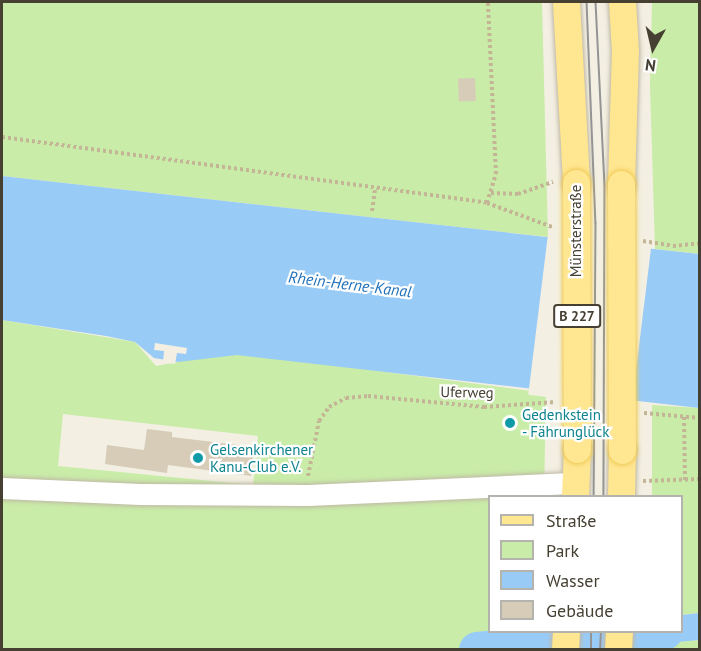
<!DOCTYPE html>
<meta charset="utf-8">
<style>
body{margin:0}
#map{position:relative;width:701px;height:651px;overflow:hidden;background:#f3f0e3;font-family:"PT Sans",sans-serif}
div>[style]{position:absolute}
.green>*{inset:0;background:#c9eca8}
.water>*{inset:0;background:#99cbf7}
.pier>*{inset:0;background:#f3f0e3;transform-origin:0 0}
.river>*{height:36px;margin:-18px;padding:0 18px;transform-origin:18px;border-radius:18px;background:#99cbf7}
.building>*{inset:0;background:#d6ccb8;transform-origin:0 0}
.path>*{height:4px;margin-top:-2px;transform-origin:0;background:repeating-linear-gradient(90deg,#c3b595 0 3px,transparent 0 6px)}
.roads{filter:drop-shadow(0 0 2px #c0b8a5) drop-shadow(0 0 2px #c0b8a5)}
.minor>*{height:21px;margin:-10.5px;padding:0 10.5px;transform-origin:10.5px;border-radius:10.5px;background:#fff}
.major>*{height:27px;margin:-13.5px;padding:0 13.5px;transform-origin:13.5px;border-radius:13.5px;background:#ffe691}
.tram>*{height:1.5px;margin:-0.75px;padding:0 0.75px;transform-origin:0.75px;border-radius:0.75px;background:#949494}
.bridges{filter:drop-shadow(0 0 2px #efca56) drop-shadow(0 0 2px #efca56)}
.major-bridge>*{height:27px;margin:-13.5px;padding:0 13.5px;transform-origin:13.5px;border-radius:13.5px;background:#ffe691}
.dots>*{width:16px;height:16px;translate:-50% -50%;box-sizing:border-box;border:3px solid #fff;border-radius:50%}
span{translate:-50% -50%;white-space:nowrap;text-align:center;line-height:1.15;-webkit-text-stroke:4.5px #fff;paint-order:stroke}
.shield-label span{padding:2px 4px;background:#fff;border:2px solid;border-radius:4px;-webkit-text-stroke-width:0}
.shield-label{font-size:14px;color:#464033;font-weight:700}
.street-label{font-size:15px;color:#464033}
.culture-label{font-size:15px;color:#0d838f}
.left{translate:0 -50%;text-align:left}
.water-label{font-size:16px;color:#2272bb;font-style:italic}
.frame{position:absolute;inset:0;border:3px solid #464033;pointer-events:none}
.legend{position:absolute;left:488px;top:495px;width:195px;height:138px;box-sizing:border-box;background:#fff;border:2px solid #b5b3ad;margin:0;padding:8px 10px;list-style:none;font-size:18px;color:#464033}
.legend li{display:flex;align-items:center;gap:12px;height:30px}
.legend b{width:30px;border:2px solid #b5b3ad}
.north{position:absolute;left:623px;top:18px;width:60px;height:60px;-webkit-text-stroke:4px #fff;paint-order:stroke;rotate:188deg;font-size:16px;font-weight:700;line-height:24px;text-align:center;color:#464033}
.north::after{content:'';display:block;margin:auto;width:21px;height:27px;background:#464033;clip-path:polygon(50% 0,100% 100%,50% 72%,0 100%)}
</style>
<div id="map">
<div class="green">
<i style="clip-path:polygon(2px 2px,542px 2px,548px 237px,2px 176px)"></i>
<i style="clip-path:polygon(652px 2px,699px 2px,699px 254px,655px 249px,650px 85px)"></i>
<i style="clip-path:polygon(evenodd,2px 320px,135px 342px,156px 366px,232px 352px,546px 393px,544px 496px,490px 496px,490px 632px,535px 632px,533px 649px,2px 650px,2px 320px,63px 414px,258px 436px,253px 485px,58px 466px,63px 414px)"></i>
<i style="clip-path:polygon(652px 405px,699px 408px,699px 613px,682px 615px,682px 496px,652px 496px)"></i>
<i style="clip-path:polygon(699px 640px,699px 649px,648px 650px,648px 645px)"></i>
</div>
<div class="water">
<i style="clip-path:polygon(2px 176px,699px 254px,699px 408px,237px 355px,178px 362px,154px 358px,135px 342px,106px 336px,2px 320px)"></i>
<i style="clip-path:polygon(699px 613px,699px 640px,648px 645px,648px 632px,682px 632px,682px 615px)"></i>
</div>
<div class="pier">
<i style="left:548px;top:234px;width:104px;height:162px;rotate:7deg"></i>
<i style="clip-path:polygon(155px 343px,187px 348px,186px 354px,177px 353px,175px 364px,163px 362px,164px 351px,154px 350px)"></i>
</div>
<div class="river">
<i style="left:477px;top:650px;width:189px;rotate:-5.5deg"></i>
</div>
<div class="building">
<i style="left:475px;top:78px;width:23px;height:17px;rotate:88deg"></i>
<i style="clip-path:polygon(147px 429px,172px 432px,172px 437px,255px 447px,251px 476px,168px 465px,167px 473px,105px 464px,107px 445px,144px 450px)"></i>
</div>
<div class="path">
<i style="left:2px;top:137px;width:489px;rotate:7.7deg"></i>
<i style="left:487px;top:203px;width:72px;rotate:20.2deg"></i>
<i style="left:491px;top:193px;width:27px;rotate:2deg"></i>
<i style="left:518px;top:194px;width:37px;rotate:-19deg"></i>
<i style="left:487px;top:203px;width:30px;rotate:-73deg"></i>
<i style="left:496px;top:174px;width:172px;rotate:-92.7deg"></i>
<i style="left:372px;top:211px;width:21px;rotate:-82deg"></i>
<i style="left:643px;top:241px;width:30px;rotate:9deg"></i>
<i style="left:673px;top:246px;width:27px;rotate:-6deg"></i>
<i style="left:644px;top:413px;width:56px;rotate:5.1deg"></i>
<i style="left:684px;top:417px;width:63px;rotate:89.1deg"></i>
<i style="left:308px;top:476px;width:56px;rotate:-78.7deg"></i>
<i style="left:319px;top:421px;width:17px;rotate:-54deg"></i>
<i style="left:329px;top:407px;width:19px;rotate:-28deg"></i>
<i style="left:346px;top:398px;width:22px;rotate:-5deg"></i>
<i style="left:368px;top:396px;width:117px;rotate:5.4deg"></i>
<i style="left:484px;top:407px;width:72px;rotate:-4deg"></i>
<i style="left:643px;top:481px;width:57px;rotate:-2deg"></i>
</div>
<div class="roads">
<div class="minor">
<i style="left:2px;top:488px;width:138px;rotate:2.5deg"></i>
<i style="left:140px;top:494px;width:168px;rotate:0.3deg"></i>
<i style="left:308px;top:495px;width:268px;rotate:-2.6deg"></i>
</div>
<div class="major">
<i style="left:566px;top:2px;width:181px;rotate:86.8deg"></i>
<i style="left:621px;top:184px;width:132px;rotate:-88.3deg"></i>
<i style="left:625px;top:52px;width:50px;rotate:-93.4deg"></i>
<i style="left:575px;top:496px;width:47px;rotate:-87.6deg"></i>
<i style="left:621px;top:496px;width:46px;rotate:-88.8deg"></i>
<i style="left:565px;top:650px;width:18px;rotate:-87deg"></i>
<i style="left:618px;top:650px;width:18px;rotate:-87deg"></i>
</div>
</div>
<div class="tram">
<i style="left:587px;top:2px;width:221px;rotate:87.7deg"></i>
<i style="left:596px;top:223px;width:273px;rotate:90.4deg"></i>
<i style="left:596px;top:2px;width:182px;rotate:87.2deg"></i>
<i style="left:605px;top:184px;width:312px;rotate:90.2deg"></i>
<i style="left:591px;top:650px;width:18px;rotate:-90deg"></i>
<i style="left:600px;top:650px;width:18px;rotate:-87deg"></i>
</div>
<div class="bridges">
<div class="major-bridge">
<i style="left:576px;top:183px;width:266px;rotate:89.8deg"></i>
<i style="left:621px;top:184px;width:266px;rotate:89.8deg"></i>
</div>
</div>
<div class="dots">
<i style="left:510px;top:423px;background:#0f9aa8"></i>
<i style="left:198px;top:458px;background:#0f9aa8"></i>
</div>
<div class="shield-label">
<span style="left:577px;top:316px">B 227</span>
</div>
<div class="street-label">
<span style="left:576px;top:231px;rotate:-90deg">Münsterstraße</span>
<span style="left:467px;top:392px;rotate:1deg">Uferweg</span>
</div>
<div class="culture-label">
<span class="left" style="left:522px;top:423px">Gedenkstein<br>- Fährunglück</span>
<span class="left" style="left:210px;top:458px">Gelsenkirchener<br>Kanu-Club e.V.</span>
</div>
<div class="water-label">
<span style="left:350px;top:284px;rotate:7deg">Rhein-Herne-Kanal</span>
</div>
<div class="frame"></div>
<ul class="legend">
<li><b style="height:8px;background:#ffe691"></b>Straße</li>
<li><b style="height:16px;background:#c9eca8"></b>Park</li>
<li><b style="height:16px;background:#99cbf7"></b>Wasser</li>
<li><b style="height:16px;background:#d6ccb8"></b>Gebäude</li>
</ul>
<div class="north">N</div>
</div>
